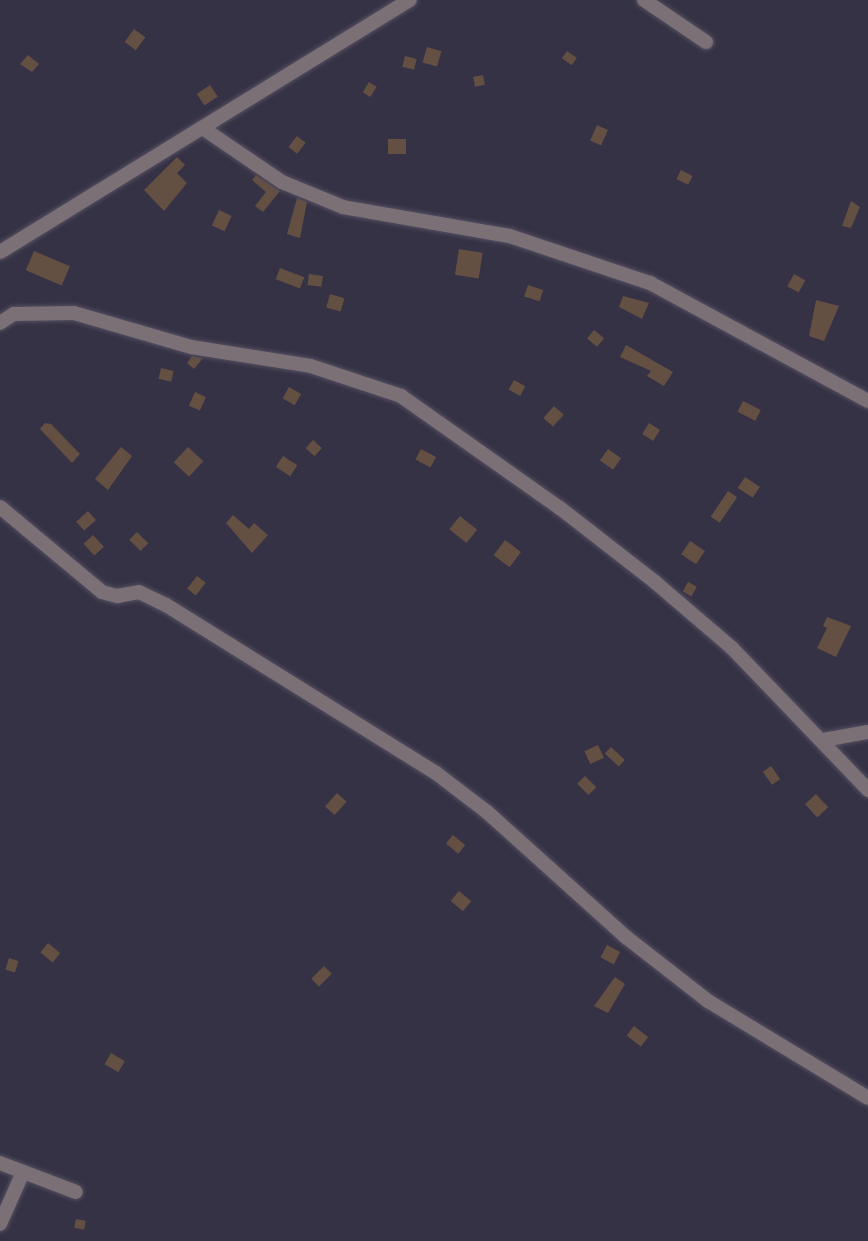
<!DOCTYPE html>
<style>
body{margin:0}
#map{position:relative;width:868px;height:1241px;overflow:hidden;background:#363245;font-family:"PT Sans Narrow",sans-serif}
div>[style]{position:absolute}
.building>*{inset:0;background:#644f43;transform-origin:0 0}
.roads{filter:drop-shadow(0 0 2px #534f61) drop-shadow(0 0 2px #534f61)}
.minor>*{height:14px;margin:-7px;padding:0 7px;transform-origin:7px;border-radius:7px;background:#7b7075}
span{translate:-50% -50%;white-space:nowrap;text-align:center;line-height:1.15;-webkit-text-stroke:6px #2c283b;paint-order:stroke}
</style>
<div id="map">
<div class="building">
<i style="left:134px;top:29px;width:14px;height:16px;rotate:36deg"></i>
<i style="left:427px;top:47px;width:15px;height:16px;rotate:16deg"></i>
<i style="left:567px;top:51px;width:12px;height:9px;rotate:35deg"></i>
<i style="clip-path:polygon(28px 55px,39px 64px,32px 72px,20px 64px)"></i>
<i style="left:405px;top:56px;width:12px;height:11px;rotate:14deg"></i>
<i style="left:483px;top:75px;width:10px;height:10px;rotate:79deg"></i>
<i style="left:369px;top:82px;width:9px;height:12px;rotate:32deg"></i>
<i style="left:210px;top:85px;width:14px;height:16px;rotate:56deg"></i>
<i style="left:597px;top:125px;width:12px;height:17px;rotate:24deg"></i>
<i style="left:297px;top:136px;width:11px;height:14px;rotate:38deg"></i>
<i style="left:388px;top:139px;width:18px;height:15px"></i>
<i style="clip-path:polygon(177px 157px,185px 165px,177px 173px,187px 183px,164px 211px,144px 190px)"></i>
<i style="left:681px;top:170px;width:13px;height:10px;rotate:27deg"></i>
<i style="clip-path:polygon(256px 175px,280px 191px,263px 212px,255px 206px,266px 192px,252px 180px)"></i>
<i style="clip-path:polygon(297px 198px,307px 202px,300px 238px,287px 234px)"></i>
<i style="clip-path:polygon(851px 201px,860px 207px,851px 228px,842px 226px)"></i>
<i style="left:219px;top:210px;width:14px;height:17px;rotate:25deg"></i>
<i style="left:459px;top:249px;width:24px;height:26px;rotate:9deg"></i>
<i style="left:34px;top:251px;width:39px;height:21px;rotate:23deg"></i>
<i style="left:280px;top:268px;width:26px;height:12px;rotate:21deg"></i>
<i style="left:309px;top:274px;width:14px;height:11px;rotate:8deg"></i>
<i style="left:794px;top:274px;width:13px;height:14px;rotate:29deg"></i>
<i style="left:528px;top:285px;width:16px;height:12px;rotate:18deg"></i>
<i style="left:330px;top:294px;width:15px;height:14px;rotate:16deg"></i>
<i style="clip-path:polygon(623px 296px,649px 303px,642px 319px,619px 307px)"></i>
<i style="clip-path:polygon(816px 300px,839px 306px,824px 341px,809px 336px)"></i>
<i style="left:594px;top:330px;width:13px;height:11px;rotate:39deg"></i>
<i style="clip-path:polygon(626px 345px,673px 372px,664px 386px,647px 376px,651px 371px,620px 357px)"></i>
<i style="clip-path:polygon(192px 356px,203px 358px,194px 369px,187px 363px)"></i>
<i style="left:161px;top:368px;width:13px;height:11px;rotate:13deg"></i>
<i style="left:514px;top:380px;width:13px;height:11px;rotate:29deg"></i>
<i style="left:289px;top:387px;width:14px;height:13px;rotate:30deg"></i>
<i style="left:195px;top:392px;width:12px;height:15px;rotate:24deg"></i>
<i style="left:743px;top:401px;width:20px;height:12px;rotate:27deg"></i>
<i style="left:554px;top:406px;width:13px;height:16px;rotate:42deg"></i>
<i style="clip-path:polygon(45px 423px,51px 424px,80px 454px,72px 463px,40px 429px)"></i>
<i style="left:649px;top:423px;width:13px;height:13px;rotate:32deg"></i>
<i style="left:313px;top:440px;width:12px;height:11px;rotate:42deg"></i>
<i style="clip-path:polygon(121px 447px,132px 456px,108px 490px,95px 479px)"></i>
<i style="left:188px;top:447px;width:21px;height:21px;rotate:43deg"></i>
<i style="left:421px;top:449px;width:17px;height:12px;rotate:28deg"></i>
<i style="left:608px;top:449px;width:16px;height:14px;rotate:35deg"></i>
<i style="left:283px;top:456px;width:17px;height:13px;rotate:33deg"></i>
<i style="left:745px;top:477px;width:18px;height:13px;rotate:34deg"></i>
<i style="left:728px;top:491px;width:11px;height:31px;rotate:34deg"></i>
<i style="left:88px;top:511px;width:12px;height:16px;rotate:48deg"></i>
<i style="clip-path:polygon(233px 515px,249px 529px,254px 523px,268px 535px,252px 553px,226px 523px)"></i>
<i style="left:460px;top:516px;width:22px;height:17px;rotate:39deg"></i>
<i style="left:137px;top:532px;width:16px;height:11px;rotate:45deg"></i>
<i style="left:93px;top:535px;width:16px;height:13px;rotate:47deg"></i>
<i style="left:505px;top:540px;width:20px;height:19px;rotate:37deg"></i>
<i style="left:690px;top:541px;width:18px;height:16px;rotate:34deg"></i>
<i style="left:197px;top:576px;width:11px;height:16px;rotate:38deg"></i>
<i style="left:688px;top:582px;width:10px;height:11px;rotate:29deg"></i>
<i style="clip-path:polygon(827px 617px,851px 626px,836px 657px,817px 648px,827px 628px,823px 626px)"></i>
<i style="left:598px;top:745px;width:14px;height:15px;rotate:65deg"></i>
<i style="left:611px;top:747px;width:19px;height:9px;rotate:43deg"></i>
<i style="left:771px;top:766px;width:16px;height:10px;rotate:55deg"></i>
<i style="left:585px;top:776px;width:16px;height:11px;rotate:45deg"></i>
<i style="left:337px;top:793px;width:13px;height:18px;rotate:42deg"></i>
<i style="left:816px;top:794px;width:18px;height:15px;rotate:47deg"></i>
<i style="left:453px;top:835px;width:16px;height:11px;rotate:40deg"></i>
<i style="left:459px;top:891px;width:16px;height:13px;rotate:40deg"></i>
<i style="left:48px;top:943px;width:16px;height:12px;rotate:40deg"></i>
<i style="left:607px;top:945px;width:15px;height:14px;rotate:28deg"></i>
<i style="left:9px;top:958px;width:10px;height:12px;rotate:17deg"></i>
<i style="left:324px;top:966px;width:11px;height:18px;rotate:45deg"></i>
<i style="clip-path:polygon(615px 977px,625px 984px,608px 1013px,594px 1006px)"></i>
<i style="left:634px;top:1026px;width:18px;height:12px;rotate:38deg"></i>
<i style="left:111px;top:1053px;width:16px;height:13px;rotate:30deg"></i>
<i style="left:76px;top:1219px;width:10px;height:9px;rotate:11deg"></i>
</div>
<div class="roads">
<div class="minor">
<i style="left:644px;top:0;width:75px;rotate:34.1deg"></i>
<i style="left:204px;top:129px;width:94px;rotate:34.2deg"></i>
<i style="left:282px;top:182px;width:66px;rotate:22.3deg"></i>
<i style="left:343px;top:207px;width:169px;rotate:9.9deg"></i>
<i style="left:510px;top:236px;width:148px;rotate:18.6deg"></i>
<i style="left:650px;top:283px;width:248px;rotate:28.4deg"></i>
<i style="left:0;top:252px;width:481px;rotate:-31.6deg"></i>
<i style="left:0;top:323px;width:17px;rotate:-33deg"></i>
<i style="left:14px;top:314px;width:60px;rotate:-1deg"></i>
<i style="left:74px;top:313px;width:122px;rotate:16.2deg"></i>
<i style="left:191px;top:347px;width:121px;rotate:9deg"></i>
<i style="left:311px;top:366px;width:95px;rotate:18.4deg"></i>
<i style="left:401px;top:396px;width:194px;rotate:35.2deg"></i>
<i style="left:560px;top:508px;width:120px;rotate:37.9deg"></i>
<i style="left:655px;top:582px;width:101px;rotate:40.6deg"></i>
<i style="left:732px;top:648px;width:197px;rotate:46.2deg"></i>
<i style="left:0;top:507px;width:133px;rotate:39.8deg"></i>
<i style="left:102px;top:592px;width:16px;rotate:15deg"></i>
<i style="left:117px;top:596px;width:22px;rotate:-10deg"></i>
<i style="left:139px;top:592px;width:30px;rotate:26deg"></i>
<i style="left:166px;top:605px;width:318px;rotate:31.9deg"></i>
<i style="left:436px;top:773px;width:64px;rotate:37.4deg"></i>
<i style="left:487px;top:812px;width:187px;rotate:42deg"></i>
<i style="left:626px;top:937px;width:104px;rotate:38deg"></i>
<i style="left:708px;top:1001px;width:187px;rotate:31.2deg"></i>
<i style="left:823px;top:740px;width:46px;rotate:-10.1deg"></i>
<i style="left:0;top:1163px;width:81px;rotate:20.9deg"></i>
<i style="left:0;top:1224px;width:57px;rotate:-66.1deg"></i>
</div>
</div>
</div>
